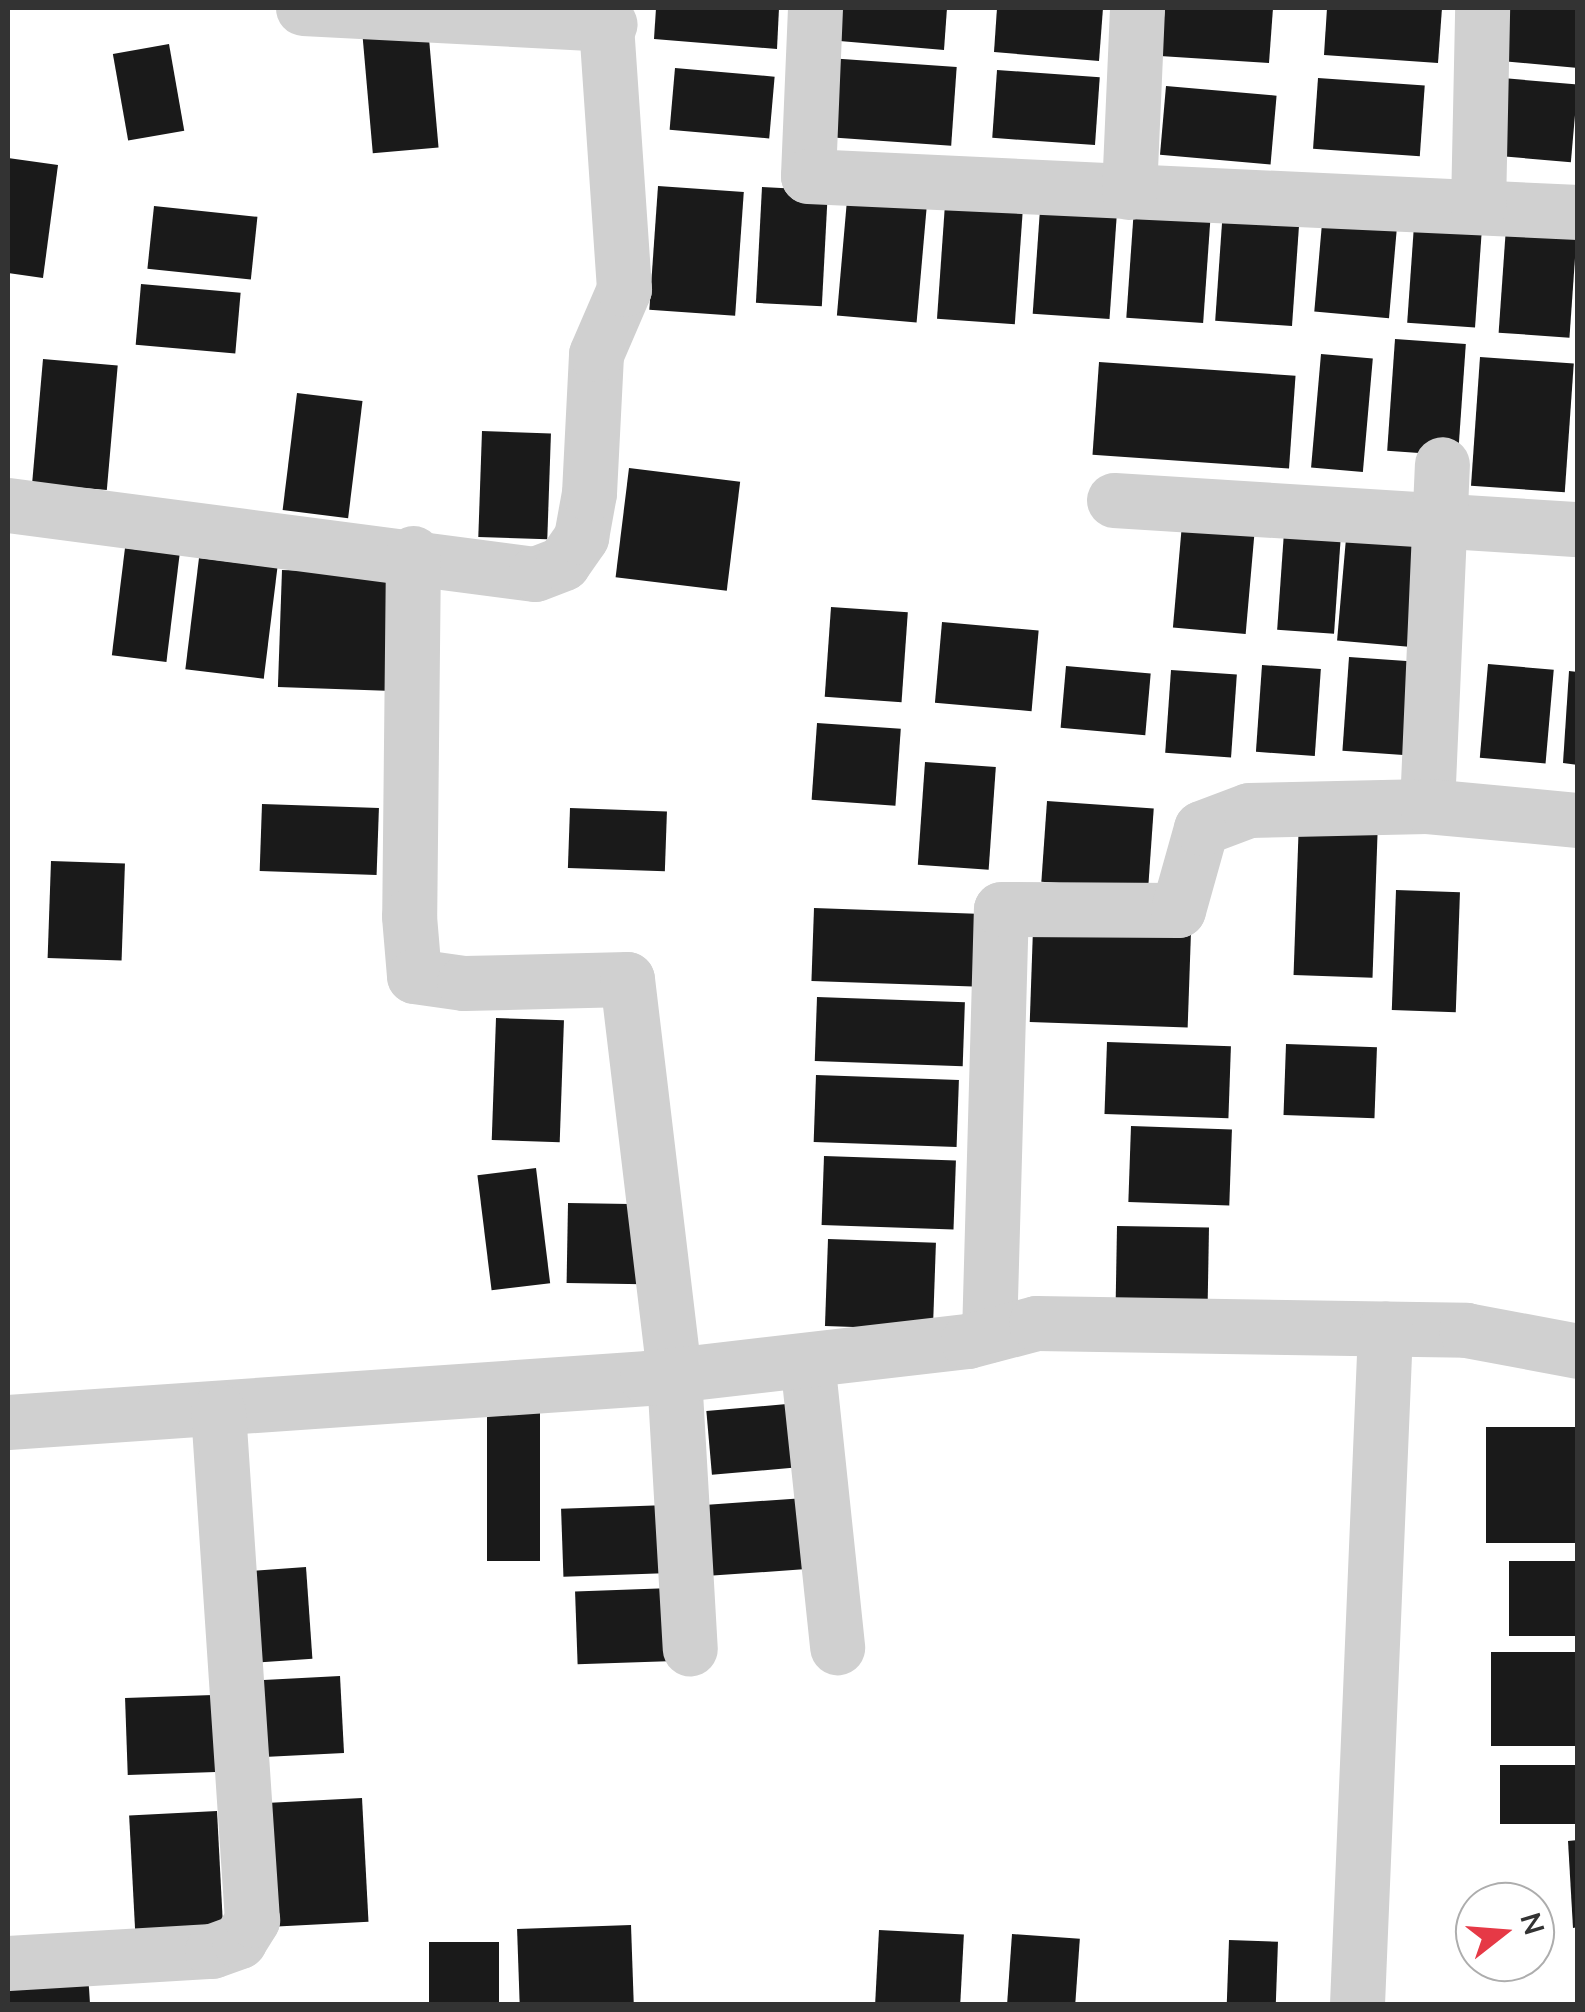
<!DOCTYPE html>
<style>
body{margin:0}
#map{position:relative;width:1585px;height:2012px;overflow:hidden;background:#fff;font-family:"Nunito Sans",sans-serif}
div>[style]{position:absolute}
.building>*{inset:0;background:#1a1a1a;transform-origin:0 0}
.minor>*{height:55px;margin:-27.5px;padding:0 27.5px;transform-origin:27.5px;border-radius:27.5px;background:#d0d0d0}
span{translate:-50% -50%;white-space:nowrap;text-align:center;line-height:1.15;-webkit-text-stroke:10px #fff;paint-order:stroke}
.frame{position:absolute;inset:0;border:10px solid #333;pointer-events:none}
.north{position:absolute;left:1455px;top:1882px;width:100px;height:100px;box-sizing:border-box;background:#fff;border:2px solid #adadad;border-radius:50%;rotate:73deg;font-size:28px;font-weight:700;line-height:40px;text-align:center;color:#333}
.north::after{content:'';display:block;margin:auto;width:35px;height:45px;background:#e63946;clip-path:polygon(50% 0,100% 100%,50% 72%,0 100%)}
</style>
<div id="map">
<div class="building">
<i style="clip-path:polygon(656px 8px,779px 8px,777px 49px,654px 39px)"></i>
<i style="clip-path:polygon(831px 8px,947px 8px,944px 50px,828px 40px)"></i>
<i style="clip-path:polygon(997px 8px,1103px 8px,1099px 61px,994px 52px)"></i>
<i style="clip-path:polygon(1165px 8px,1273px 8px,1269px 63px,1160px 56px)"></i>
<i style="clip-path:polygon(1327px 8px,1442px 8px,1438px 63px,1324px 55px)"></i>
<i style="clip-path:polygon(1494px 8px,1578px 8px,1578px 68px,1490px 60px)"></i>
<i style="left:428px;top:27px;width:121px;height:66px;rotate:85deg"></i>
<i style="left:169px;top:44px;width:88px;height:57px;rotate:80deg"></i>
<i style="left:828px;top:58px;width:129px;height:79px;rotate:4deg"></i>
<i style="left:675px;top:68px;width:100px;height:62px;rotate:5deg"></i>
<i style="left:997px;top:70px;width:103px;height:68px;rotate:4deg"></i>
<i style="left:1491px;top:77px;width:87px;height:78px;rotate:5deg"></i>
<i style="left:1318px;top:78px;width:107px;height:71px;rotate:4deg"></i>
<i style="left:1166px;top:86px;width:111px;height:69px;rotate:5deg"></i>
<i style="clip-path:polygon(8px 158px,58px 165px,43px 278px,8px 273px)"></i>
<i style="left:658px;top:186px;width:86px;height:124px;rotate:4deg"></i>
<i style="left:762px;top:187px;width:66px;height:116px;rotate:3deg"></i>
<i style="left:946px;top:190px;width:78px;height:129px;rotate:4deg"></i>
<i style="left:1041px;top:195px;width:77px;height:119px;rotate:4deg"></i>
<i style="left:847px;top:200px;width:80px;height:116px;rotate:5deg"></i>
<i style="left:154px;top:206px;width:104px;height:63px;rotate:6deg"></i>
<i style="left:1134px;top:208px;width:77px;height:110px;rotate:4deg"></i>
<i style="left:1223px;top:209px;width:77px;height:112px;rotate:4deg"></i>
<i style="left:1415px;top:211px;width:68px;height:112px;rotate:4deg"></i>
<i style="left:1323px;top:212px;width:75px;height:100px;rotate:5deg"></i>
<i style="left:1507px;top:213px;width:71px;height:120px;rotate:4deg"></i>
<i style="left:141px;top:284px;width:100px;height:61px;rotate:5deg"></i>
<i style="left:1395px;top:339px;width:71px;height:112px;rotate:4deg"></i>
<i style="left:1321px;top:354px;width:52px;height:114px;rotate:5deg"></i>
<i style="left:1480px;top:357px;width:94px;height:129px;rotate:4deg"></i>
<i style="left:43px;top:359px;width:75px;height:125px;rotate:5deg"></i>
<i style="left:1099px;top:362px;width:197px;height:93px;rotate:4deg"></i>
<i style="left:297px;top:393px;width:66px;height:118px;rotate:7deg"></i>
<i style="left:482px;top:431px;width:69px;height:106px;rotate:2deg"></i>
<i style="left:629px;top:468px;width:112px;height:110px;rotate:7deg"></i>
<i style="left:1182px;top:524px;width:73px;height:104px;rotate:5deg"></i>
<i style="left:1347px;top:527px;width:89px;height:114px;rotate:5deg"></i>
<i style="left:1284px;top:532px;width:57px;height:98px;rotate:4deg"></i>
<i style="left:125px;top:548px;width:55px;height:108px;rotate:7deg"></i>
<i style="left:199px;top:558px;width:79px;height:112px;rotate:7deg"></i>
<i style="left:282px;top:570px;width:108px;height:117px;rotate:2deg"></i>
<i style="left:831px;top:607px;width:77px;height:90px;rotate:4deg"></i>
<i style="left:942px;top:622px;width:97px;height:81px;rotate:5deg"></i>
<i style="left:1349px;top:657px;width:79px;height:94px;rotate:4deg"></i>
<i style="left:1488px;top:664px;width:66px;height:94px;rotate:5deg"></i>
<i style="left:1262px;top:665px;width:59px;height:87px;rotate:4deg"></i>
<i style="left:1066px;top:666px;width:85px;height:62px;rotate:5deg"></i>
<i style="left:1171px;top:670px;width:66px;height:83px;rotate:4deg"></i>
<i style="clip-path:polygon(1569px 671px,1578px 672px,1578px 765px,1563px 763px)"></i>
<i style="left:817px;top:723px;width:84px;height:77px;rotate:4deg"></i>
<i style="left:925px;top:762px;width:71px;height:103px;rotate:4deg"></i>
<i style="left:1047px;top:801px;width:107px;height:81px;rotate:4deg"></i>
<i style="left:262px;top:804px;width:117px;height:67px;rotate:2deg"></i>
<i style="left:570px;top:808px;width:97px;height:60px;rotate:2deg"></i>
<i style="left:1299px;top:819px;width:79px;height:156px;rotate:2deg"></i>
<i style="left:51px;top:861px;width:74px;height:97px;rotate:2deg"></i>
<i style="left:1396px;top:890px;width:64px;height:120px;rotate:2deg"></i>
<i style="left:814px;top:908px;width:169px;height:73px;rotate:2deg"></i>
<i style="left:1033px;top:929px;width:158px;height:93px;rotate:2deg"></i>
<i style="left:817px;top:997px;width:148px;height:64px;rotate:2deg"></i>
<i style="left:496px;top:1018px;width:68px;height:122px;rotate:2deg"></i>
<i style="left:1107px;top:1042px;width:124px;height:72px;rotate:2deg"></i>
<i style="left:1286px;top:1044px;width:91px;height:71px;rotate:2deg"></i>
<i style="left:816px;top:1075px;width:143px;height:67px;rotate:2deg"></i>
<i style="left:1131px;top:1126px;width:101px;height:76px;rotate:2deg"></i>
<i style="left:824px;top:1156px;width:132px;height:69px;rotate:2deg"></i>
<i style="left:536px;top:1168px;width:116px;height:59px;rotate:83deg"></i>
<i style="left:568px;top:1203px;width:77px;height:80px;rotate:1deg"></i>
<i style="left:1117px;top:1226px;width:92px;height:74px;rotate:1deg"></i>
<i style="left:828px;top:1239px;width:108px;height:87px;rotate:2deg"></i>
<i style="left:798px;top:1403px;width:64px;height:92px;rotate:85deg"></i>
<i style="left:487px;top:1404px;width:53px;height:157px"></i>
<i style="left:1578px;top:1427px;width:116px;height:92px;rotate:90deg"></i>
<i style="left:805px;top:1498px;width:71px;height:101px;rotate:86deg"></i>
<i style="left:668px;top:1505px;width:68px;height:107px;rotate:88deg"></i>
<i style="left:1578px;top:1561px;width:75px;height:69px;rotate:90deg"></i>
<i style="left:306px;top:1567px;width:92px;height:69px;rotate:86deg"></i>
<i style="left:672px;top:1588px;width:73px;height:97px;rotate:88deg"></i>
<i style="left:1578px;top:1652px;width:94px;height:87px;rotate:90deg"></i>
<i style="left:340px;top:1676px;width:77px;height:95px;rotate:87deg"></i>
<i style="left:213px;top:1695px;width:77px;height:88px;rotate:88deg"></i>
<i style="left:1578px;top:1765px;width:59px;height:78px;rotate:90deg"></i>
<i style="left:362px;top:1798px;width:124px;height:96px;rotate:87deg"></i>
<i style="left:217px;top:1811px;width:120px;height:88px;rotate:87deg"></i>
<i style="clip-path:polygon(1578px 1840px,1578px 1927px,1573px 1928px,1568px 1841px)"></i>
<i style="left:631px;top:1925px;width:79px;height:114px;rotate:88deg"></i>
<i style="left:879px;top:1930px;width:85px;height:74px;rotate:3deg"></i>
<i style="left:1012px;top:1934px;width:68px;height:70px;rotate:4deg"></i>
<i style="left:1229px;top:1940px;width:49px;height:64px;rotate:2deg"></i>
<i style="left:429px;top:1942px;width:70px;height:62px"></i>
<i style="clip-path:polygon(88px 1973px,90px 2004px,10px 2004px,8px 1978px)"></i>
</div>
<div class="minor">
<i style="left:303px;top:8px;width:307px;rotate:3deg"></i>
<i style="left:815px;top:8px;width:168px;rotate:92.4deg"></i>
<i style="left:808px;top:176px;width:771px;rotate:2.68deg"></i>
<i style="left:1129px;top:192px;width:184px;rotate:-87.5deg"></i>
<i style="left:1478px;top:207px;width:199px;rotate:-88.8deg"></i>
<i style="left:1114px;top:500px;width:465px;rotate:3.6deg"></i>
<i style="left:8px;top:505px;width:531px;rotate:7.46deg"></i>
<i style="left:535px;top:574px;width:30px;rotate:-21deg"></i>
<i style="left:563px;top:563px;width:32px;rotate:-55deg"></i>
<i style="left:581px;top:537px;width:45px;rotate:-79.7deg"></i>
<i style="left:589px;top:493px;width:139px;rotate:-87.1deg"></i>
<i style="left:596px;top:354px;width:71px;rotate:-66.7deg"></i>
<i style="left:624px;top:289px;width:282px;rotate:-93.9deg"></i>
<i style="left:413px;top:553px;width:363px;rotate:90.6deg"></i>
<i style="left:409px;top:916px;width:60px;rotate:85.2deg"></i>
<i style="left:414px;top:976px;width:50px;rotate:8deg"></i>
<i style="left:464px;top:983px;width:163px;rotate:-1.4deg"></i>
<i style="left:627px;top:979px;width:399px;rotate:83.2deg"></i>
<i style="left:674px;top:1375px;width:274px;rotate:86.7deg"></i>
<i style="left:1427px;top:806px;width:342px;rotate:-87.5deg"></i>
<i style="left:989px;top:1335px;width:426px;rotate:-88.4deg"></i>
<i style="left:1001px;top:909px;width:177px;rotate:0.3deg"></i>
<i style="left:1178px;top:910px;width:85px;rotate:-74.3deg"></i>
<i style="left:1201px;top:828px;width:51px;rotate:-20.6deg"></i>
<i style="left:1249px;top:810px;width:178px;rotate:-1.3deg"></i>
<i style="left:1427px;top:806px;width:152px;rotate:5.3deg"></i>
<i style="left:807px;top:1360px;width:289px;rotate:84deg"></i>
<i style="left:8px;top:1422px;width:641px;rotate:-3.94deg"></i>
<i style="left:647px;top:1378px;width:323px;rotate:-6.6deg"></i>
<i style="left:968px;top:1341px;width:70px;rotate:-14.8deg"></i>
<i style="left:1036px;top:1323px;width:430px;rotate:0.9deg"></i>
<i style="left:1466px;top:1330px;width:114px;rotate:10.6deg"></i>
<i style="left:8px;top:1963px;width:204px;rotate:-3.4deg"></i>
<i style="left:212px;top:1951px;width:29px;rotate:-20deg"></i>
<i style="left:239px;top:1941px;width:25px;rotate:-58deg"></i>
<i style="left:252px;top:1920px;width:510px;rotate:-93.82deg"></i>
<i style="left:1357px;top:2004px;width:676px;rotate:-87.62deg"></i>
</div>
<div class="frame"></div>
<div class="north">N</div>
</div>
